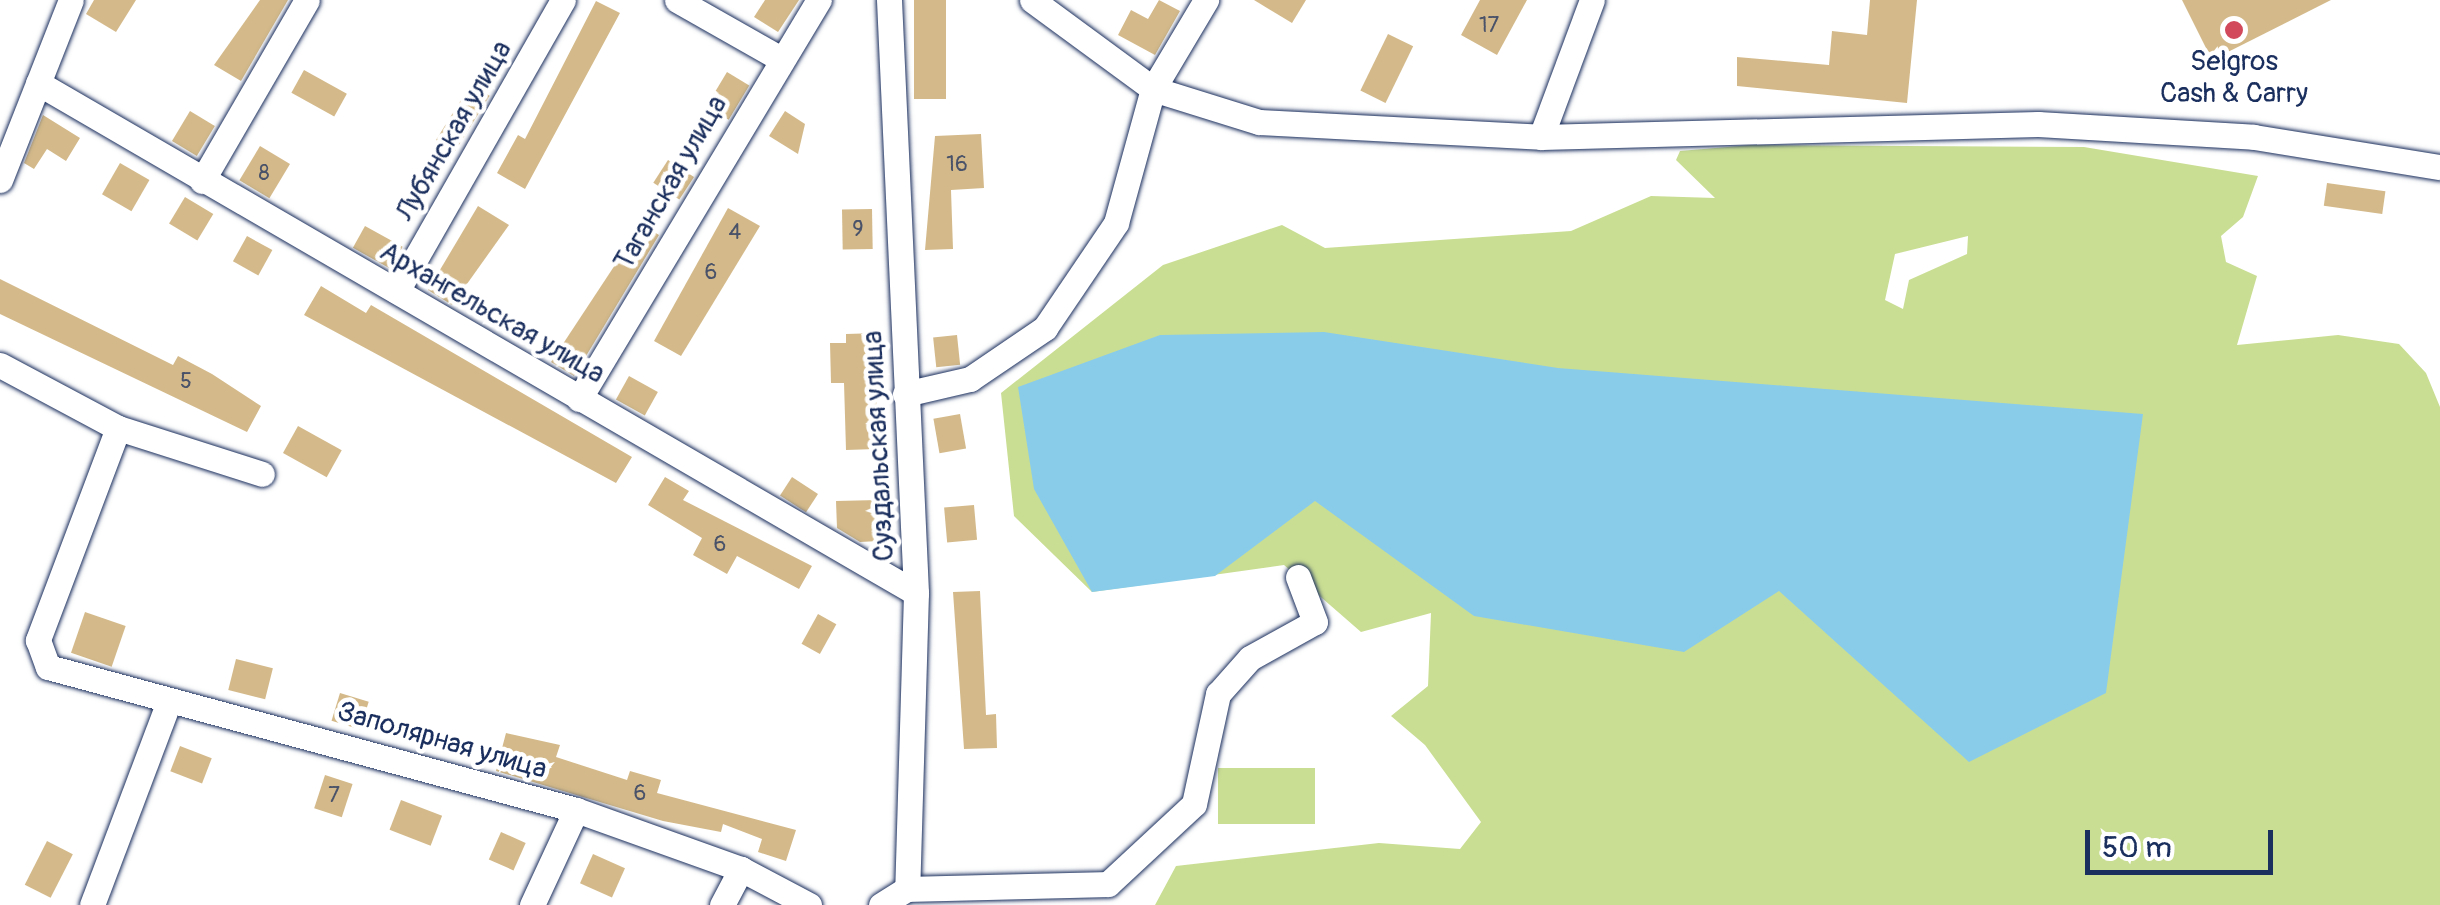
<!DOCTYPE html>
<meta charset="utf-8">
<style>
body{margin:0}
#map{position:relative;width:2440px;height:905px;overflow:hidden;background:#fff;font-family:Pangolin,sans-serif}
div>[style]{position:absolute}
.green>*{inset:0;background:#cade93;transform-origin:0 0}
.water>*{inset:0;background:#89ccea}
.building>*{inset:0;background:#d4ba8a;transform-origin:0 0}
.roads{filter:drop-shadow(0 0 2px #1b2f5e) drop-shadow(0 0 2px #1b2f5e)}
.minor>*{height:25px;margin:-12.5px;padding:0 12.5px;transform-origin:12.5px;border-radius:12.5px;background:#fff}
.dots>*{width:28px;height:28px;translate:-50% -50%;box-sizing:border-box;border:5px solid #fff;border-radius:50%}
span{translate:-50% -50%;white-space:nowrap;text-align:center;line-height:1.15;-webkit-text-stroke:9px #fff;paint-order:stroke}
.number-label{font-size:22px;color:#495269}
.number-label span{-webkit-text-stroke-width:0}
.poi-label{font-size:28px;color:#1b2f5e}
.street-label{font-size:28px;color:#1b2f5e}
.scale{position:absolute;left:2085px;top:830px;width:188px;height:45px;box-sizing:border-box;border:5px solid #1b2f5e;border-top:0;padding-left:12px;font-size:30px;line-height:35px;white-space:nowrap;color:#1b2f5e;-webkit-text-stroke:8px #fff;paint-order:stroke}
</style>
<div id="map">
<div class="green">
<i style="clip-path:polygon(evenodd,1751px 145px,2084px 147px,2258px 176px,2243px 217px,2221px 236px,2226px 262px,2257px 276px,2237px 345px,2338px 335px,2399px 344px,2426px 373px,2440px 407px,2440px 905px,1155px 905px,1176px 866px,1379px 843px,1460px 849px,1481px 822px,1425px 745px,1391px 716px,1428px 686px,1431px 613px,1361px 632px,1284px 565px,1092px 592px,1014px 516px,1001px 393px,1163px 265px,1282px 225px,1325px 248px,1571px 231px,1651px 196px,1715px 198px,1676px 160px,1680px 151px,1751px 145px,1968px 236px,1967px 254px,1909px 280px,1903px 309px,1885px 300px,1895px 254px,1968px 236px)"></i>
<i style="left:1218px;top:768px;width:97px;height:56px"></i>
</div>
<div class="water">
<i style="clip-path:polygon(1324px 332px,1558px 368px,2143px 414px,2106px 693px,1969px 762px,1779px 591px,1684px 652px,1474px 616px,1315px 501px,1215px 576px,1092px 592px,1034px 489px,1018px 387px,1160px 335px)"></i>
</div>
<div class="building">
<i style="clip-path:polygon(94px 0,136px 0,116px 32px,86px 14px)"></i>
<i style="clip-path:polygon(260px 0,288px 0,241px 81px,214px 65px)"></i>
<i style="clip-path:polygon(765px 0,799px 0,778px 32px,754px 17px)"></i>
<i style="left:914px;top:0;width:32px;height:99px"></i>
<i style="clip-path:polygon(1159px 0,1180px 11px,1155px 55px,1118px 35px,1131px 10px,1148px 19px)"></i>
<i style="clip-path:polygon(1254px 0,1306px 0,1292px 23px)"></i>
<i style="clip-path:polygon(1480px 0,1527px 0,1497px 55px,1461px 35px)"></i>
<i style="clip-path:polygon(1870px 0,1917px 0,1907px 103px,1737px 86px,1737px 57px,1829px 65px,1832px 31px,1867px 35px)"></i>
<i style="clip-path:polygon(2182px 0,2331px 0,2212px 60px)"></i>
<i style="clip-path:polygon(596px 1px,620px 13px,525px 189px,497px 173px,518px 135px,525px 139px)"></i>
<i style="left:1388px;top:34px;width:28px;height:63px;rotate:26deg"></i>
<i style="left:304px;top:70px;width:49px;height:26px;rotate:29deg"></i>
<i style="left:727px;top:72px;width:26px;height:40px;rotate:31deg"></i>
<i style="left:471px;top:84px;width:22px;height:66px;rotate:32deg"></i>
<i style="left:190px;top:111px;width:29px;height:35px;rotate:31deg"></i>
<i style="clip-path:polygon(785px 111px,805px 124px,798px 154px,769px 136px)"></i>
<i style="clip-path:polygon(43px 115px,80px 138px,66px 161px,47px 149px,34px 169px,24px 163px)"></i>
<i style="clip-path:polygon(981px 134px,984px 188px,951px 190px,953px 249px,925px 250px,935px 136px)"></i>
<i style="left:260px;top:146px;width:35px;height:40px;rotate:31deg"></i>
<i style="left:668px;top:160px;width:31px;height:27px;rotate:33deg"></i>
<i style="left:120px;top:163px;width:34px;height:36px;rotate:30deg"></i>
<i style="left:2327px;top:183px;width:59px;height:23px;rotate:8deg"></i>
<i style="left:185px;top:197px;width:33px;height:31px;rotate:31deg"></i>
<i style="clip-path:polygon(478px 206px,509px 225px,452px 305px,428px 290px)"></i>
<i style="clip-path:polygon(728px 208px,760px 226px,681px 356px,654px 341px)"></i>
<i style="left:872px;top:209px;width:40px;height:30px;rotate:89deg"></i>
<i style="clip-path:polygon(642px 224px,659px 235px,574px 376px,551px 362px)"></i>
<i style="left:365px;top:226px;width:43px;height:25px;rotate:29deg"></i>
<i style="left:247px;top:236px;width:29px;height:29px;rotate:29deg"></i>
<i style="clip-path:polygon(0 279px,173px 365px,178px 356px,212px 374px,261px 406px,247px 432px,0 314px)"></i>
<i style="clip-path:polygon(321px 286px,366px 313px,371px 305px,632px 457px,616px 483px,304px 315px)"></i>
<i style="clip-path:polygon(878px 333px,876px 449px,846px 450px,844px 383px,831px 383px,830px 343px,846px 343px,846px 334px)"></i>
<i style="left:957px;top:335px;width:30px;height:24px;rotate:84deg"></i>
<i style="left:629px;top:376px;width:33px;height:27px;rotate:29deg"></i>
<i style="left:960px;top:414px;width:35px;height:27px;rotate:80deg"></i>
<i style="left:298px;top:426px;width:50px;height:31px;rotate:29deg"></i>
<i style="clip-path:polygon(665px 477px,689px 491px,683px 500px,812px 566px,799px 589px,737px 556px,727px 574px,693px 555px,702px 538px,648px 505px)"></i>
<i style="left:792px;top:477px;width:31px;height:22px;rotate:33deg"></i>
<i style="clip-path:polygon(878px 500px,879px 541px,860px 542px,837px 528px,836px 501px)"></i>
<i style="left:974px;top:505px;width:35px;height:30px;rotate:85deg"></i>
<i style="clip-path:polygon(980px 591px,986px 715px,996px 714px,997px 748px,964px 749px,953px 592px)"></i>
<i style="left:85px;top:612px;width:43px;height:43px;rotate:19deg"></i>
<i style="left:818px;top:614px;width:21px;height:34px;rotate:29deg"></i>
<i style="left:236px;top:659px;width:38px;height:32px;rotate:14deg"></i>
<i style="left:340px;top:693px;width:30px;height:29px;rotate:17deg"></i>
<i style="clip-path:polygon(506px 733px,560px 745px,556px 757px,627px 780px,630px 771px,661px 780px,657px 793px,796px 830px,786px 861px,758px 852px,762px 839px,723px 824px,721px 832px,663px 821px,496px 771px)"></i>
<i style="left:180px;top:746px;width:34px;height:27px;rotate:21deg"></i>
<i style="left:325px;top:775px;width:29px;height:35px;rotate:18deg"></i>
<i style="left:401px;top:800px;width:44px;height:32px;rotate:21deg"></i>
<i style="left:501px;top:832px;width:27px;height:30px;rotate:24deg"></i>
<i style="left:47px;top:841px;width:29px;height:49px;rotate:27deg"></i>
<i style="left:593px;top:854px;width:35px;height:32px;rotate:24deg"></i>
</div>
<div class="roads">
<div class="minor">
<i style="left:677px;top:0;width:117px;rotate:29.6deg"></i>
<i style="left:889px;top:0;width:594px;rotate:87.39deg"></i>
<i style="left:916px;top:593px;width:296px;rotate:91.7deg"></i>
<i style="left:1032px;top:0;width:150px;rotate:36.3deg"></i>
<i style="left:1153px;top:89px;width:111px;rotate:17.3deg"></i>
<i style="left:1259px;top:122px;width:282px;rotate:3deg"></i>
<i style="left:1541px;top:137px;width:497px;rotate:-1.5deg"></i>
<i style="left:2038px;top:124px;width:216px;rotate:3.4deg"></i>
<i style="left:2254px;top:137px;width:188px;rotate:9.2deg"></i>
<i style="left:38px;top:83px;width:1015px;rotate:30.15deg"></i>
<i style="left:1541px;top:137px;width:146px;rotate:-69.6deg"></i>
<i style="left:0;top:180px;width:193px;rotate:-68.5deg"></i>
<i style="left:202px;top:181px;width:209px;rotate:-59.9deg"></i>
<i style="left:397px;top:291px;width:335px;rotate:-60.3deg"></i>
<i style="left:0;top:365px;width:134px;rotate:28.1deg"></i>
<i style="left:118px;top:428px;width:227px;rotate:110.7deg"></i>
<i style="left:38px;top:640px;width:29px;rotate:70deg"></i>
<i style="left:48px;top:667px;width:547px;rotate:15.15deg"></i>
<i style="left:576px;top:810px;width:175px;rotate:19.7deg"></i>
<i style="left:741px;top:869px;width:77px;rotate:27.9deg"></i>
<i style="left:905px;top:394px;width:67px;rotate:-13deg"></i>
<i style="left:970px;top:379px;width:91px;rotate:-34.2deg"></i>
<i style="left:1045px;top:328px;width:127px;rotate:-55.9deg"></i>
<i style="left:1116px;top:223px;width:139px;rotate:-74.6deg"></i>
<i style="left:1153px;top:89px;width:104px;rotate:-59.2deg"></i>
<i style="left:579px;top:399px;width:466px;rotate:-59deg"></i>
<i style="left:118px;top:428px;width:151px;rotate:17.7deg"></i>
<i style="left:92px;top:905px;width:218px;rotate:-69.3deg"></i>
<i style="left:532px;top:905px;width:105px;rotate:-65.1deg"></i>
<i style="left:722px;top:905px;width:41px;rotate:-62.2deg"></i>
<i style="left:881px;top:905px;width:31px;rotate:-32deg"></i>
<i style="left:907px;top:889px;width:201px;rotate:-1.4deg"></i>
<i style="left:1108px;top:884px;width:117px;rotate:-42.9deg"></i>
<i style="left:1194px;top:804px;width:113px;rotate:-77.7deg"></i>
<i style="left:1218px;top:694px;width:48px;rotate:-48.4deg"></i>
<i style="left:1250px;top:658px;width:74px;rotate:-29deg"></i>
<i style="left:1315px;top:622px;width:48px;rotate:-110.7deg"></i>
</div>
</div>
<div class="dots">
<i style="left:2234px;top:30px;background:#d1495b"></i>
</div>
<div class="number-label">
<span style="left:1489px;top:26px">17</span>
<span style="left:957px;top:165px">16</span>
<span style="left:264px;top:174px">8</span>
<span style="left:858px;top:230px">9</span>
<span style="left:735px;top:233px">4</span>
<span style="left:711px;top:273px">6</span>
<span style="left:186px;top:382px">5</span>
<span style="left:720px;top:545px">6</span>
<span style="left:640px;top:794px">6</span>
<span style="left:334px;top:796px">7</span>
</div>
<div class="poi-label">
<span style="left:2234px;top:78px">Selgros<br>Cash &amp; Carry</span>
</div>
<div class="street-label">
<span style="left:454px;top:131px;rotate:-60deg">Лубянская улица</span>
<span style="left:671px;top:183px;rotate:-60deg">Таганская улица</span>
<span style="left:492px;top:313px;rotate:30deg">Архангельская улица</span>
<span style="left:879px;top:446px;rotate:-93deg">Суздальская улица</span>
<span style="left:442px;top:741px;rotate:16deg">Заполярная улица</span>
</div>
<div class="scale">50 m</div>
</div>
